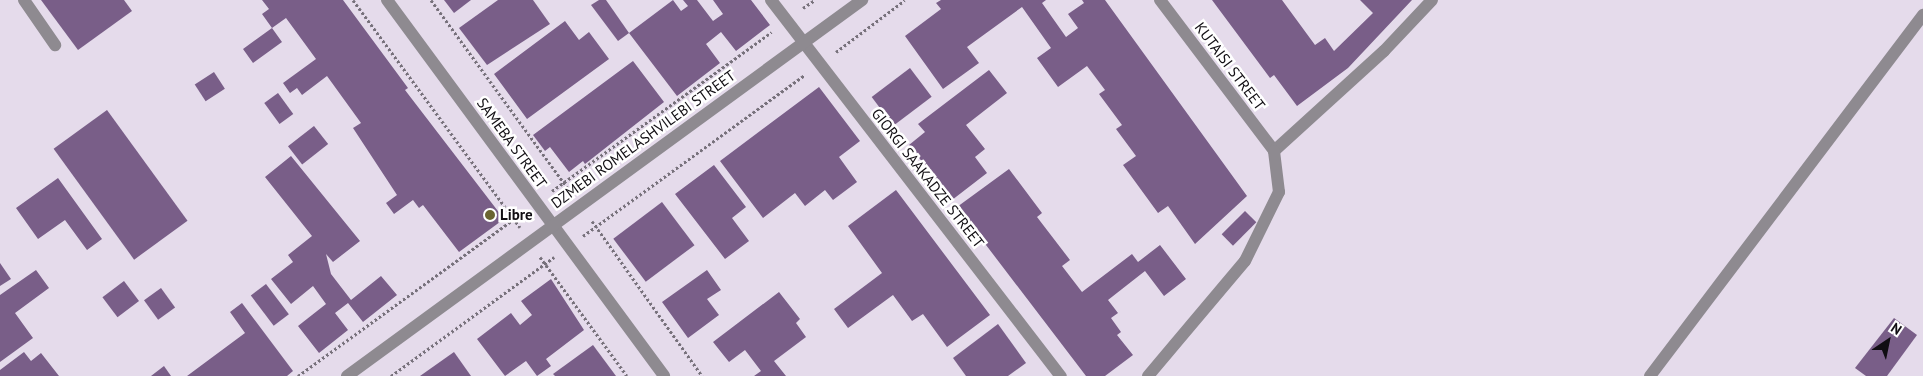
<!DOCTYPE html>
<style>
body{margin:0}
#map{position:relative;width:1923px;height:376px;overflow:hidden;background:#e5dbeb;font-family:"PT Sans",sans-serif}
div>[style]{position:absolute}
.building>*{inset:0;background:#795e88;transform-origin:0 0}
.path>*{height:3px;margin-top:-1.5px;transform-origin:0;background:repeating-linear-gradient(90deg,#77717b 0 2.5px,transparent 0 5px)}
.minor>*{height:12px;margin:-6px;padding:0 6px;transform-origin:6px;border-radius:6px;background:#8e8a90}
.dots>*{width:14px;height:14px;translate:-50% -50%;box-sizing:border-box;border:2px solid #fff;border-radius:50%}
span{translate:-50% -50%;white-space:nowrap;text-align:center;line-height:1.15;-webkit-text-stroke:5px #fff;paint-order:stroke}
.street-label{font-size:15px;color:#100d12}
.poi-label{font-size:15px;color:#100d12;font-weight:700}
.left{translate:0 -50%;text-align:left}
.north{position:absolute;left:1863px;top:316px;width:50px;height:50px;-webkit-text-stroke:4px #fff;paint-order:stroke;rotate:34deg;font-size:14px;font-weight:700;line-height:20px;text-align:center;color:#100d12}
.north::after{content:'';display:block;margin:auto;width:18px;height:22px;background:#100d12;clip-path:polygon(50% 0,100% 100%,50% 72%,0 100%)}
</style>
<div id="map">
<div class="building">
<i style="clip-path:polygon(41px 0,124px 0,132px 11px,78px 50px)"></i>
<i style="clip-path:polygon(262px 0,343px 0,408px 88px,405px 90px,504px 219px,459px 252px,423px 205px,419px 208px,413px 200px,394px 214px,386px 203px,397px 195px,353px 128px,361px 123px,327px 76px,302px 95px,297px 88px,290px 93px,283px 83px,316px 59px,286px 18px,272px 28px,282px 42px,253px 63px,243px 49px,272px 28px,262px 14px,269px 9px)"></i>
<i style="clip-path:polygon(444px 0,471px 0,454px 13px)"></i>
<i style="clip-path:polygon(498px 0,533px 0,550px 24px,487px 65px,459px 28px)"></i>
<i style="clip-path:polygon(599px 0,606px 0,629px 33px,618px 41px,591px 5px)"></i>
<i style="clip-path:polygon(673px 0,681px 11px,688px 6px,683px 0,697px 0,713px 21px,723px 14px,713px 0,751px 0,770px 25px,736px 51px,721px 32px,706px 44px,720px 63px,677px 96px,629px 33px)"></i>
<i style="clip-path:polygon(941px 0,1046px 0,1042px 3px,1066px 37px,1078px 28px,1068px 14px,1084px 3px,1082px 0,1105px 0,1247px 196px,1195px 244px,1168px 206px,1158px 213px,1123px 165px,1136px 156px,1116px 129px,1122px 125px,1099px 94px,1105px 90px,1087px 66px,1058px 87px,1037px 58px,1051px 48px,1022px 7px,967px 47px,979px 63px,943px 89px,905px 36px,941px 9px,936px 3px)"></i>
<i style="clip-path:polygon(1212px 0,1282px 0,1315px 45px,1325px 38px,1334px 51px,1373px 13px,1360px 0,1412px 0,1348px 68px,1297px 106px,1274px 75px,1270px 78px)"></i>
<i style="clip-path:polygon(565px 21px,579px 40px,589px 32px,609px 59px,527px 119px,494px 74px)"></i>
<i style="clip-path:polygon(633px 61px,664px 102px,585px 164px,583px 161px,569px 172px,550px 147px,545px 151px,533px 135px)"></i>
<i style="left:910px;top:68px;width:36px;height:48px;rotate:53deg"></i>
<i style="clip-path:polygon(989px 70px,1007px 93px,966px 125px,985px 149px,975px 157px,987px 173px,952px 200px,909px 145px,925px 132px,918px 124px)"></i>
<i style="left:214px;top:72px;width:20px;height:23px;rotate:57deg"></i>
<i style="clip-path:polygon(819px 87px,860px 141px,839px 157px,857px 182px,833px 200px,825px 190px,805px 206px,795px 193px,763px 218px,720px 161px)"></i>
<i style="left:278px;top:93px;width:26px;height:17px;rotate:54deg"></i>
<i style="left:107px;top:110px;width:137px;height:66px;rotate:54deg"></i>
<i style="left:314px;top:126px;width:23px;height:33px;rotate:52deg"></i>
<i style="clip-path:polygon(291px 156px,360px 241px,333px 262px,326px 254px,331px 274px,351px 300px,381px 276px,397px 295px,363px 322px,348px 303px,335px 313px,348px 330px,319px 353px,298px 326px,326px 304px,313px 286px,291px 304px,271px 279px,293px 262px,288px 255px,312px 236px,265px 177px)"></i>
<i style="clip-path:polygon(714px 165px,746px 207px,732px 218px,749px 241px,725px 259px,675px 194px)"></i>
<i style="clip-path:polygon(1009px 169px,1042px 213px,1037px 217px,1070px 260px,1062px 266px,1082px 292px,1132px 254px,1138px 262px,1160px 245px,1186px 279px,1164px 296px,1145px 271px,1108px 300px,1118px 313px,1111px 318px,1121px 332px,1117px 335px,1133px 355px,1105px 376px,1086px 376px,957px 207px)"></i>
<i style="clip-path:polygon(58px 178px,102px 239px,87px 250px,65px 220px,38px 239px,16px 208px)"></i>
<i style="clip-path:polygon(896px 190px,990px 315px,947px 347px,923px 314px,912px 321px,893px 295px,848px 328px,834px 309px,882px 273px,848px 226px)"></i>
<i style="left:662px;top:202px;width:54px;height:61px;rotate:53deg"></i>
<i style="left:1245px;top:211px;width:16px;height:33px;rotate:45deg"></i>
<i style="clip-path:polygon(0 263px,11px 279px,0 286px)"></i>
<i style="clip-path:polygon(36px 270px,49px 288px,15px 313px,33px 338px,0 362px,0 295px)"></i>
<i style="clip-path:polygon(707px 270px,721px 290px,707px 299px,719px 315px,688px 338px,662px 302px)"></i>
<i style="clip-path:polygon(551px 279px,584px 330px,546px 359px,551px 366px,537px 376px,526px 361px,505px 376px,477px 339px,511px 313px,520px 325px,532px 315px,521px 301px)"></i>
<i style="left:124px;top:281px;width:25px;height:27px;rotate:53deg"></i>
<i style="left:266px;top:284px;width:38px;height:19px;rotate:53deg"></i>
<i style="left:161px;top:288px;width:24px;height:21px;rotate:54deg"></i>
<i style="clip-path:polygon(779px 292px,800px 319px,796px 323px,806px 337px,774px 361px,786px 376px,754px 376px,761px 371px,745px 350px,729px 362px,713px 342px)"></i>
<i style="clip-path:polygon(242px 303px,293px 371px,287px 376px,187px 376px,245px 333px,230px 312px)"></i>
<i style="clip-path:polygon(1894px 318px,1917px 335px,1887px 376px,1866px 376px,1855px 368px)"></i>
<i style="clip-path:polygon(998px 324px,1026px 363px,1008px 376px,966px 376px,953px 358px)"></i>
<i style="clip-path:polygon(593px 345px,616px 376px,555px 376px,553px 374px)"></i>
<i style="clip-path:polygon(24px 352px,31px 361px,41px 353px,59px 376px,0 376px,0 370px)"></i>
<i style="clip-path:polygon(454px 352px,471px 376px,420px 376px)"></i>
<i style="clip-path:polygon(164px 366px,171px 376px,151px 376px)"></i>
</div>
<div class="path">
<i style="left:353px;top:0;width:282px;rotate:53.7deg"></i>
<i style="left:431px;top:0;width:235px;rotate:54deg"></i>
<i style="left:803px;top:8px;width:14px;rotate:-34deg"></i>
<i style="left:836px;top:52px;width:86px;rotate:-37deg"></i>
<i style="left:552px;top:191px;width:271px;rotate:-35.9deg"></i>
<i style="left:592px;top:221px;width:190px;rotate:54.6deg"></i>
<i style="left:583px;top:236px;width:274px;rotate:-36deg"></i>
<i style="left:540px;top:257px;width:147px;rotate:53.8deg"></i>
<i style="left:298px;top:376px;width:276px;rotate:-36deg"></i>
<i style="left:391px;top:376px;width:202px;rotate:-36.1deg"></i>
</div>
<div class="minor">
<i style="left:24px;top:0;width:55px;rotate:55.4deg"></i>
<i style="left:387px;top:0;width:467px;rotate:53.6deg"></i>
<i style="left:771px;top:0;width:475px;rotate:52.4deg"></i>
<i style="left:1160px;top:0;width:189px;rotate:52.9deg"></i>
<i style="left:1274px;top:151px;width:149px;rotate:-42.3deg"></i>
<i style="left:1384px;top:51px;width:70px;rotate:-46.7deg"></i>
<i style="left:347px;top:376px;width:638px;rotate:-36.13deg"></i>
<i style="left:1148px;top:376px;width:150px;rotate:-49.9deg"></i>
<i style="left:1245px;top:261px;width:77px;rotate:-63.8deg"></i>
<i style="left:1279px;top:192px;width:41px;rotate:-97deg"></i>
<i style="left:1650px;top:376px;width:453px;rotate:-52.9deg"></i>
</div>
<div class="dots">
<i style="left:490px;top:215px;background:#6a6431"></i>
</div>
<div class="street-label">
<span style="left:1230px;top:66px;rotate:53deg">KUTAISI STREET</span>
<span style="left:643px;top:139px;rotate:-36deg">DZMEBI ROMELASHVILEBI STREET</span>
<span style="left:512px;top:143px;rotate:54deg">SAMEBA STREET</span>
<span style="left:928px;top:178px;rotate:52deg">GIORGI SAAKADZE STREET</span>
</div>
<div class="poi-label">
<span class="left" style="left:500px;top:215px">Libre</span>
</div>
<div class="north">N</div>
</div>
